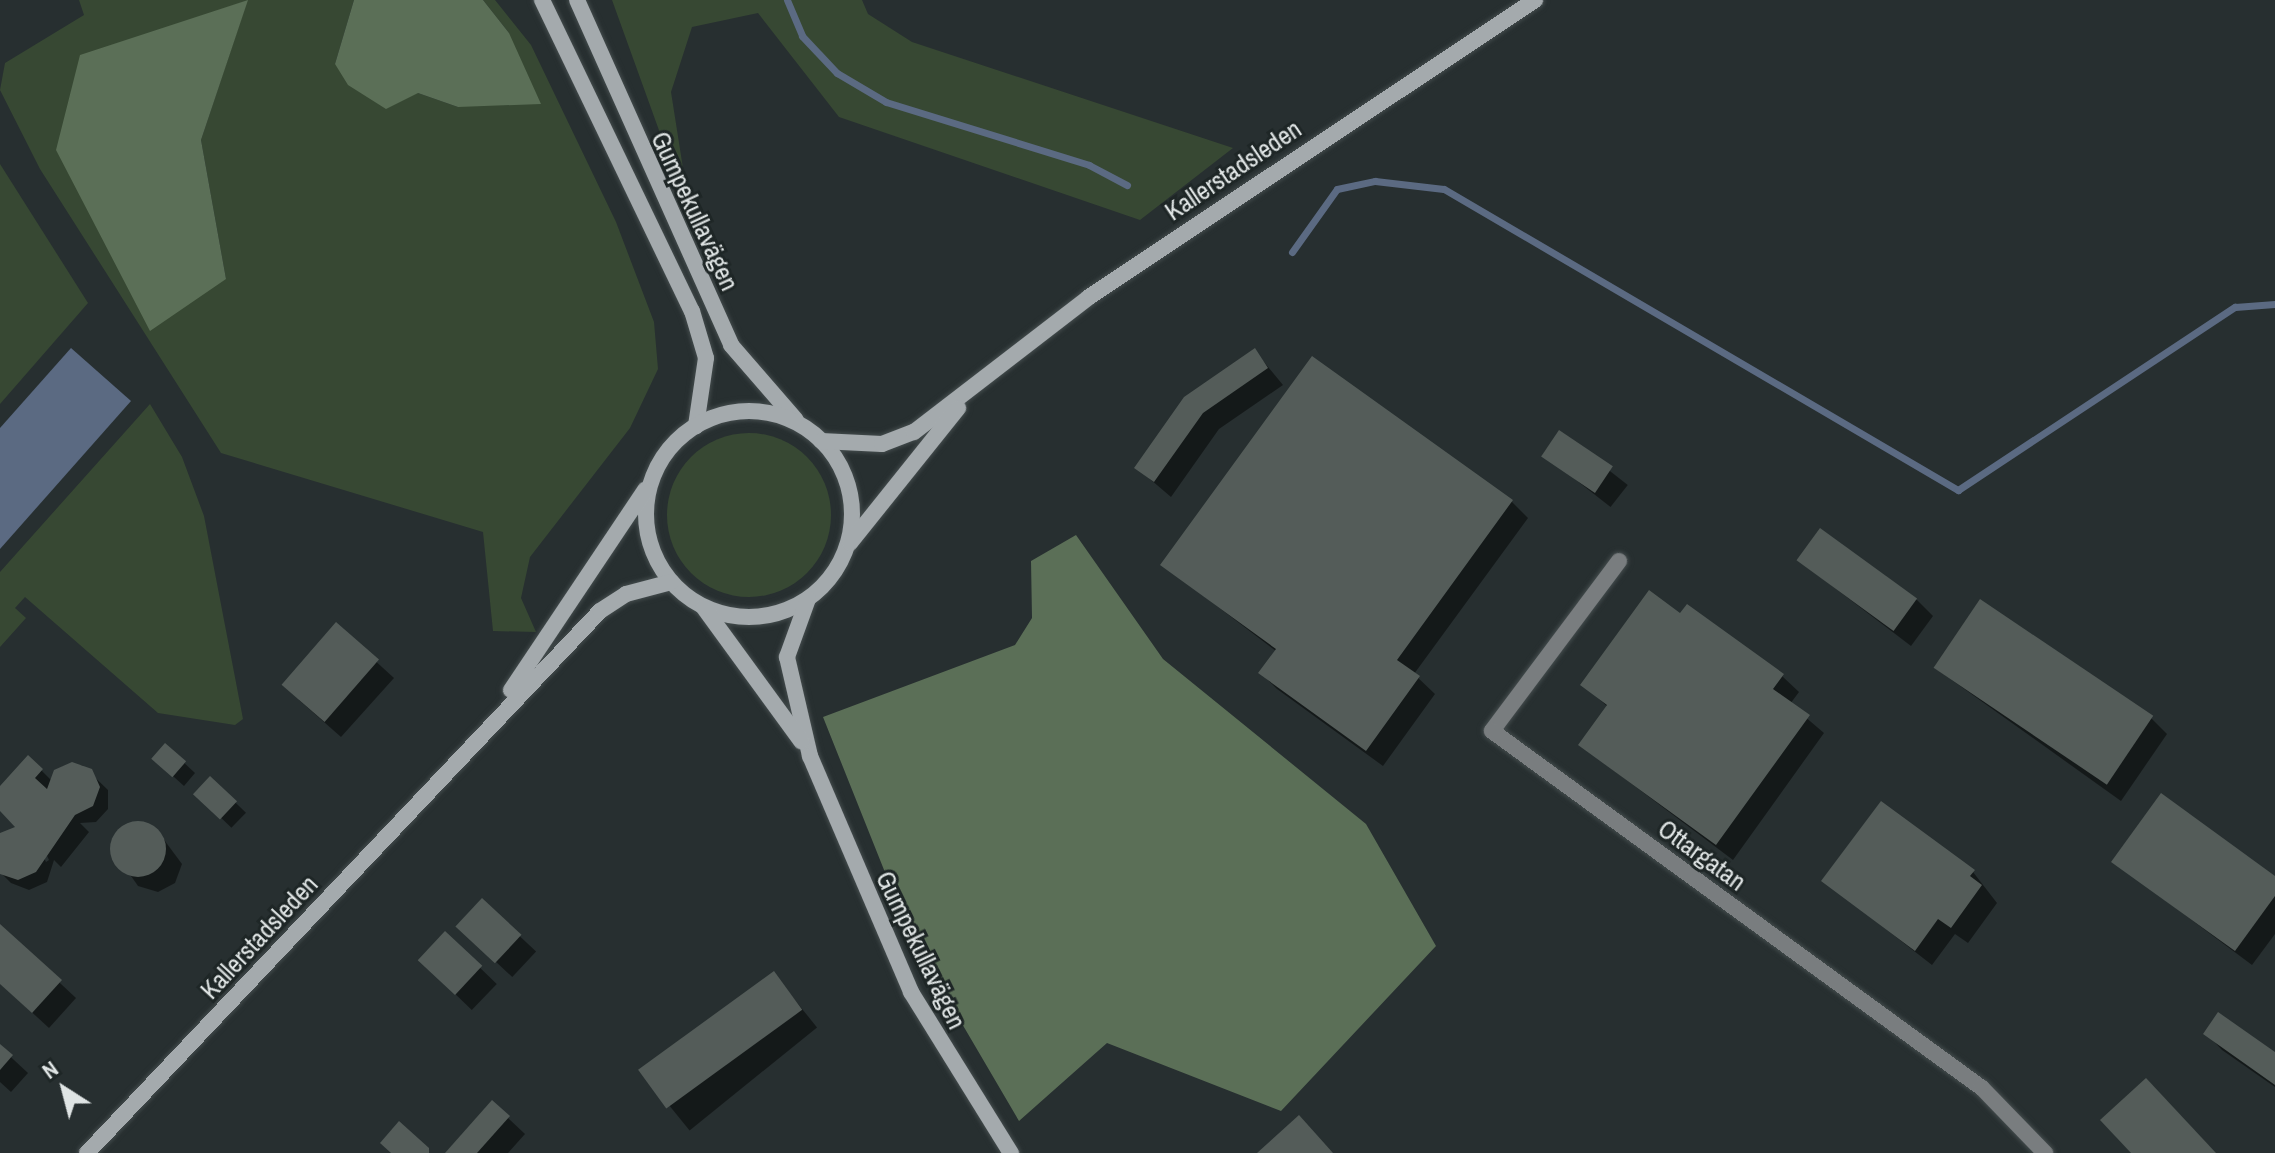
<!DOCTYPE html>
<meta charset="utf-8">
<style>
body{margin:0}
#map{position:relative;width:2275px;height:1153px;overflow:hidden;background:#272f30;font-family:"Archivo Narrow",sans-serif}
div>[style]{position:absolute}
.green>*{inset:0;background:#374833}
.round{border-radius:50%}
.forest>*{inset:0;background:#5b6f57}
.water>*{inset:0;background:#5b6a82}
.shadow>*{inset:0;background:#0007;transform-origin:0 0}
.stream>*{height:7px;margin:-3.5px;padding:0 3.5px;transform-origin:3.5px;border-radius:3.5px;background:#5b6a82}
.building>*{inset:0;background:#545c59;transform-origin:0 0}
.roads{filter:drop-shadow(0 0 2px #444c4d) drop-shadow(0 0 2px #444c4d)}
.street>*{height:16px;margin:-8px;padding:0 8px;transform-origin:8px;border-radius:8px;background:#797d7f}
.secondary>*{height:16px;margin:-8px;padding:0 8px;transform-origin:8px;border-radius:8px;background:#a4aaad}
.secondary>.ring{margin:-8px;padding:0;box-sizing:content-box;background:none;border:16px solid #a4aaad;border-radius:50%}
span{translate:-50% -50%;white-space:nowrap;text-align:center;line-height:1.15;-webkit-text-stroke:6px #1e2626;paint-order:stroke}
.street-label{font-size:26px;color:#dfe4e4}
.north{position:absolute;left:24px;top:1049px;width:80px;height:80px;-webkit-text-stroke:6px #1e2626;paint-order:stroke;rotate:324deg;font-size:22px;font-weight:700;line-height:32px;text-align:center;color:#dfe4e4}
.north::after{content:'';display:block;margin:auto;width:28px;height:36px;background:#dfe4e4;clip-path:polygon(50% 0,100% 100%,50% 72%,0 100%)}
</style>
<div id="map">
<div class="green">
<i style="clip-path:polygon(evenodd,79px 0,354px 0,335px 64px,458px 107px,509px 33px,483px 0,495px 0,531px 45px,616px 222px,654px 322px,658px 369px,630px 428px,530px 557px,521px 598px,536px 632px,493px 631px,483px 532px,221px 453px,40px 169px,0 90px,5px 63px,84px 15px,79px 0,247px 1px,201px 140px,226px 279px,80px 56px,247px 1px)"></i>
<i style="clip-path:polygon(612px 0,862px 0,868px 14px,912px 42px,1233px 148px,1140px 220px,839px 117px,758px 13px,692px 27px,671px 92px,691px 219px)"></i>
<i style="clip-path:polygon(0 164px,88px 303px,0 404px)"></i>
<i style="clip-path:polygon(150px 404px,182px 457px,204px 516px,243px 719px,235px 725px,158px 713px,25px 597px,15px 608px,26px 618px,0 647px,0 572px)"></i>
<i class="round" style="left:667px;top:433px;width:164px;height:164px"></i>
</div>
<div class="forest">
<i style="clip-path:polygon(248px 0,201px 140px,226px 279px,150px 331px,56px 150px,80px 55px)"></i>
<i style="clip-path:polygon(354px 0,483px 0,509px 33px,541px 104px,458px 107px,418px 93px,386px 109px,348px 85px,335px 64px)"></i>
<i style="clip-path:polygon(1076px 535px,1163px 659px,1366px 824px,1436px 946px,1281px 1111px,1107px 1043px,1019px 1121px,910px 935px,823px 717px,1015px 645px,1032px 618px,1031px 561px)"></i>
</div>
<div class="water">
<i style="clip-path:polygon(71px 348px,131px 401px,0 549px,0 428px)"></i>
</div>
<div class="shadow">
<i style="clip-path:polygon(1255px 351px,1283px 385px,1219px 429px,1171px 497px,1137px 468px)"></i>
<i style="left:1560px;top:432px;width:86px;height:28px;rotate:38deg"></i>
<i style="clip-path:polygon(1512px 502px,1528px 518px,1414px 674px,1435px 694px,1383px 766px,1277px 689px,1261px 673px,1276px 651px,1163px 565px)"></i>
<i style="clip-path:polygon(1798px 560px,1917px 600px,1933px 616px,1911px 646px)"></i>
<i style="clip-path:polygon(1680px 616px,1782px 676px,1799px 692px,1790px 704px,1824px 733px,1733px 860px,1580px 745px,1608px 707px,1583px 685px)"></i>
<i style="clip-path:polygon(336px 625px,394px 678px,341px 737px,299px 700px)"></i>
<i style="clip-path:polygon(1935px 668px,2151px 718px,2167px 734px,2121px 801px)"></i>
<i style="clip-path:polygon(165px 745px,195px 773px,184px 786px,164px 768px)"></i>
<i style="clip-path:polygon(evenodd,82px 765px,108px 790px,108px 809px,96px 822px,80px 823px,89px 832px,61px 867px,54px 860px,47px 882px,29px 890px,11px 883px,0 872px,0 836px,19px 827px,0 809px,0 789px,41px 770px,51px 780px,63px 766px,82px 765px,38px 845px,42px 845px,49px 860px,46px 862px,38px 845px)"></i>
<i style="left:210px;top:778px;width:50px;height:21px;rotate:44deg"></i>
<i style="clip-path:polygon(137px 823px,156px 829px,182px 864px,175px 883px,158px 892px,138px 886px,113px 850px,119px 831px)"></i>
<i style="clip-path:polygon(2114px 862px,2275px 878px,2275px 934px,2252px 965px)"></i>
<i style="clip-path:polygon(1973px 872px,1997px 903px,1968px 943px,1955px 934px,1932px 965px,1824px 881px)"></i>
<i style="left:482px;top:901px;width:74px;height:35px;rotate:43deg"></i>
<i style="clip-path:polygon(0 927px,76px 998px,49px 1028px,0 983px)"></i>
<i style="left:445px;top:934px;width:72px;height:36px;rotate:44deg"></i>
<i style="left:773px;top:973px;width:70px;height:164px;rotate:51deg"></i>
<i style="clip-path:polygon(2206px 1033px,2275px 1054px,2275px 1087px,2222px 1050px)"></i>
<i style="clip-path:polygon(0 1047px,28px 1073px,11px 1092px,0 1082px)"></i>
<i style="clip-path:polygon(508px 1118px,525px 1134px,508px 1153px,448px 1153px)"></i>
</div>
<div class="stream">
<i style="left:787px;top:0;width:39px;rotate:67deg"></i>
<i style="left:802px;top:36px;width:51px;rotate:46.6deg"></i>
<i style="left:837px;top:73px;width:57px;rotate:30.6deg"></i>
<i style="left:886px;top:102px;width:213px;rotate:17.2deg"></i>
<i style="left:1089px;top:165px;width:43px;rotate:27.8deg"></i>
<i style="left:1292px;top:252px;width:77px;rotate:-54.5deg"></i>
<i style="left:1337px;top:189px;width:39px;rotate:-12deg"></i>
<i style="left:1375px;top:181px;width:69px;rotate:6.6deg"></i>
<i style="left:1444px;top:189px;width:596px;rotate:30.35deg"></i>
<i style="left:1958px;top:490px;width:332px;rotate:-33.5deg"></i>
<i style="left:2235px;top:307px;width:40px;rotate:-4.3deg"></i>
</div>
<div class="building">
<i style="clip-path:polygon(1255px 348px,1268px 368px,1203px 413px,1154px 482px,1134px 468px,1184px 397px)"></i>
<i style="clip-path:polygon(1312px 356px,1513px 500px,1397px 660px,1420px 676px,1366px 751px,1258px 673px,1276px 649px,1160px 565px)"></i>
<i style="left:1559px;top:430px;width:65px;height:32px;rotate:34deg"></i>
<i style="left:1820px;top:528px;width:120px;height:40px;rotate:36deg"></i>
<i style="clip-path:polygon(1649px 590px,1680px 613px,1687px 604px,1784px 674px,1773px 689px,1810px 715px,1716px 845px,1578px 745px,1607px 705px,1580px 685px)"></i>
<i style="left:1980px;top:599px;width:209px;height:83px;rotate:34deg"></i>
<i style="left:336px;top:622px;width:57px;height:83px;rotate:41deg"></i>
<i style="left:165px;top:743px;width:28px;height:21px;rotate:41deg"></i>
<i style="clip-path:polygon(28px 755px,43px 769px,35px 778px,47px 789px,54px 770px,72px 762px,92px 769px,100px 787px,93px 806px,75px 815px,36px 872px,18px 880px,0 874px,0 833px,15px 827px,0 811px,0 786px)"></i>
<i style="left:210px;top:776px;width:37px;height:25px;rotate:43deg"></i>
<i style="clip-path:polygon(2161px 793px,2275px 876px,2275px 896px,2235px 951px,2111px 862px)"></i>
<i style="clip-path:polygon(1881px 801px,1975px 870px,1970px 876px,1982px 885px,1951px 928px,1938px 919px,1915px 951px,1821px 881px)"></i>
<i class="round" style="left:110px;top:821px;width:56px;height:56px"></i>
<i style="left:482px;top:898px;width:54px;height:39px;rotate:43deg"></i>
<i style="clip-path:polygon(0 924px,62px 980px,32px 1013px,0 984px)"></i>
<i style="left:445px;top:931px;width:51px;height:40px;rotate:43deg"></i>
<i style="left:774px;top:971px;width:48px;height:168px;rotate:54deg"></i>
<i style="clip-path:polygon(2218px 1012px,2275px 1052px,2275px 1085px,2203px 1034px)"></i>
<i style="clip-path:polygon(0 1044px,13px 1055px,0 1070px)"></i>
<i style="clip-path:polygon(2146px 1078px,2216px 1153px,2131px 1153px,2100px 1120px)"></i>
<i style="clip-path:polygon(492px 1100px,510px 1116px,477px 1153px,445px 1153px)"></i>
<i style="clip-path:polygon(1299px 1115px,1333px 1153px,1257px 1153px)"></i>
<i style="clip-path:polygon(399px 1121px,429px 1148px,429px 1153px,391px 1153px,380px 1143px)"></i>
</div>
<div class="roads">
<div class="street">
<i style="left:1619px;top:561px;width:212px;rotate:126.8deg"></i>
<i style="left:1492px;top:731px;width:606px;rotate:36.08deg"></i>
<i style="left:1982px;top:1088px;width:91px;rotate:45.9deg"></i>
</div>
<div class="secondary">
<i style="left:542px;top:0;width:345px;rotate:64.3deg"></i>
<i style="left:692px;top:311px;width:49px;rotate:73.4deg"></i>
<i style="left:706px;top:358px;width:69px;rotate:98.4deg"></i>
<i style="left:577px;top:0;width:378px;rotate:65.9deg"></i>
<i style="left:731px;top:345px;width:99px;rotate:49.1deg"></i>
<i class="ring" style="left:646px;top:411px;width:190px;height:190px"></i>
<i style="left:821px;top:441px;width:61px;rotate:2.8deg"></i>
<i style="left:882px;top:444px;width:34px;rotate:-21deg"></i>
<i style="left:914px;top:432px;width:221px;rotate:-37.6deg"></i>
<i style="left:1089px;top:297px;width:536px;rotate:-33.66deg"></i>
<i style="left:850px;top:543px;width:173px;rotate:-51.3deg"></i>
<i style="left:808px;top:599px;width:62px;rotate:109.9deg"></i>
<i style="left:787px;top:657px;width:102px;rotate:76.9deg"></i>
<i style="left:810px;top:756px;width:257px;rotate:66.8deg"></i>
<i style="left:911px;top:992px;width:190px;rotate:58.2deg"></i>
<i style="left:704px;top:608px;width:165px;rotate:53.9deg"></i>
<i style="left:511px;top:690px;width:241px;rotate:-56.2deg"></i>
<i style="left:87px;top:1153px;width:746px;rotate:-46.57deg"></i>
<i style="left:600px;top:611px;width:31px;rotate:-33deg"></i>
<i style="left:626px;top:594px;width:47px;rotate:-14.9deg"></i>
</div>
</div>
<div class="street-label">
<span style="left:1233px;top:170px;rotate:-34deg">Kallerstadsleden</span>
<span style="left:695px;top:211px;rotate:65deg">Gumpekullavägen</span>
<span style="left:1702px;top:855px;rotate:36deg">Ottargatan</span>
<span style="left:259px;top:937px;rotate:-47deg">Kallerstadsleden</span>
<span style="left:921px;top:950px;rotate:64deg">Gumpekullavägen</span>
</div>
<div class="north">N</div>
</div>
